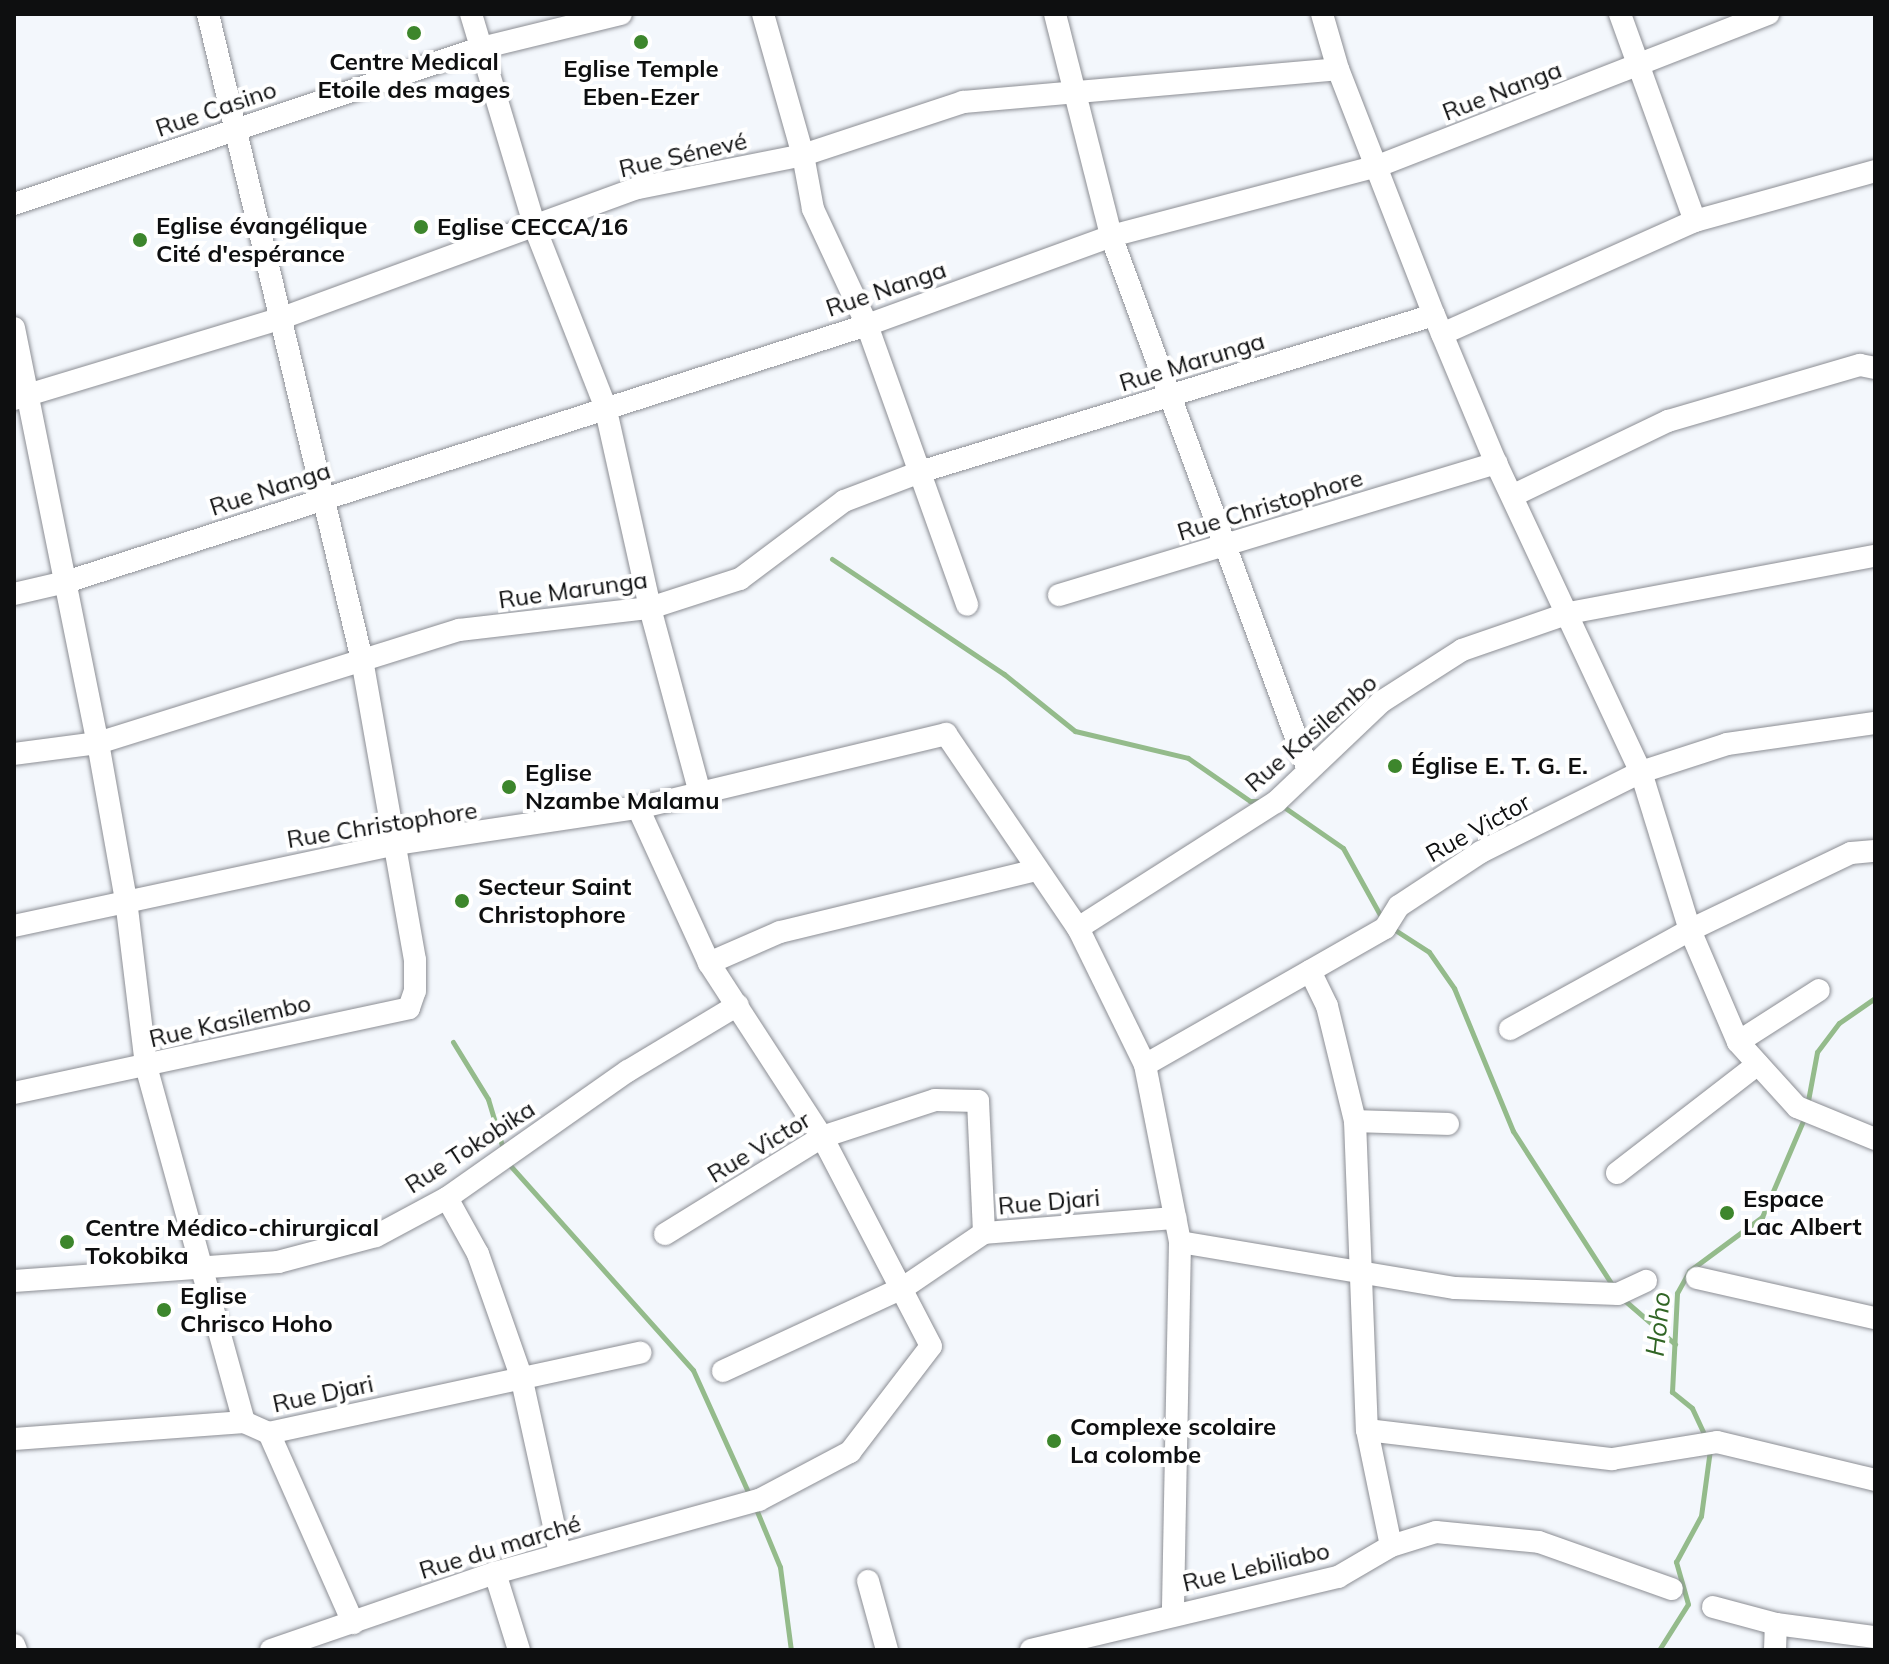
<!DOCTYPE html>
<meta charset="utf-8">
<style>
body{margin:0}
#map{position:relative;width:1889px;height:1664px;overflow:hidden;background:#f3f7fc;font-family:Mulish,sans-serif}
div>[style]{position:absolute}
.stream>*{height:5px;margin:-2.5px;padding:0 2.5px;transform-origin:2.5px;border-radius:2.5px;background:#94bb8b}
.roads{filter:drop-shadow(0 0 2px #8c8e94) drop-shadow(0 0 2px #8c8e94)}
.minor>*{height:22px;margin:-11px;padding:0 11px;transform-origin:11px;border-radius:11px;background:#fff}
.dots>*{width:22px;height:22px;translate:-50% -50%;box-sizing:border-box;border:4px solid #fff;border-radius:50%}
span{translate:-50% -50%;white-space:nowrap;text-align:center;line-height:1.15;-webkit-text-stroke:8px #fff;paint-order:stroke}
.poi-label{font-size:24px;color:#0e0f10;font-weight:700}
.left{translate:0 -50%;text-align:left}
.street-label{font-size:24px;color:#0e0f10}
.water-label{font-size:26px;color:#316525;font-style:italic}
.frame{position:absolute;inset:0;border:16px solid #0e0f10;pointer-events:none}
</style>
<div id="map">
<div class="stream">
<i style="left:832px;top:559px;width:207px;rotate:33.8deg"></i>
<i style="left:1004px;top:674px;width:91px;rotate:38.8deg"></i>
<i style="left:1075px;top:731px;width:116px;rotate:13.4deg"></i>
<i style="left:1188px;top:758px;width:75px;rotate:34.7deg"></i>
<i style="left:1250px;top:801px;width:10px"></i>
<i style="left:1281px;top:805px;width:75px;rotate:34.7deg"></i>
<i style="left:1343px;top:848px;width:85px;rotate:61deg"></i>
<i style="left:1392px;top:928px;width:44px;rotate:33deg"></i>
<i style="left:1429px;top:952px;width:44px;rotate:55.2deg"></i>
<i style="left:1454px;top:988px;width:155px;rotate:67.6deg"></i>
<i style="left:1513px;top:1131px;width:187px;rotate:57.2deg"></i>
<i style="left:453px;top:1042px;width:67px;rotate:58.4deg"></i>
<i style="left:488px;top:1099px;width:55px;rotate:73.2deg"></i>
<i style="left:1807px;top:1106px;width:55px;rotate:-79.5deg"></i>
<i style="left:1817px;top:1052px;width:36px;rotate:-53deg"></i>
<i style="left:1839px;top:1023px;width:44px;rotate:-34.8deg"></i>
<i style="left:507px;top:1162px;width:279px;rotate:48.2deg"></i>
<i style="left:693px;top:1370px;width:138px;rotate:65.7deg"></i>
<i style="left:1623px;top:1299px;width:69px;rotate:40.9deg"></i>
<i style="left:1705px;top:1436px;width:31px;rotate:-115deg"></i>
<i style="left:1692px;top:1408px;width:26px;rotate:-141deg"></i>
<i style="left:1672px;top:1392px;width:99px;rotate:-87.1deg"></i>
<i style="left:1677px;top:1293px;width:25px;rotate:-61deg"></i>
<i style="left:1689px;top:1271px;width:91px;rotate:-36.5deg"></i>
<i style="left:1762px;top:1217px;width:110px;rotate:-66.9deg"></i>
<i style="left:756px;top:1509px;width:63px;rotate:67.5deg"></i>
<i style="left:780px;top:1567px;width:84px;rotate:82.5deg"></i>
<i style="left:1659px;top:1650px;width:54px;rotate:-57.8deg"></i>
<i style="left:1688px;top:1604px;width:44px;rotate:-105.9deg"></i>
<i style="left:1676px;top:1562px;width:52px;rotate:-61.5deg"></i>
<i style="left:1701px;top:1516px;width:68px;rotate:-82.3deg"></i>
</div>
<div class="roads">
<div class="minor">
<i style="left:471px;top:14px;width:223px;rotate:73.3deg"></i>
<i style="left:535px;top:228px;width:191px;rotate:68.5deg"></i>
<i style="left:605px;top:406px;width:207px;rotate:77.4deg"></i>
<i style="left:650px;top:608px;width:188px;rotate:74.9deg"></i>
<i style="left:763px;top:14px;width:147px;rotate:74.2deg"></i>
<i style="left:803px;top:155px;width:55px;rotate:79.5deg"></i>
<i style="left:813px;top:209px;width:128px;rotate:65deg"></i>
<i style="left:867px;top:325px;width:297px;rotate:70.3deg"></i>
<i style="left:1055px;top:14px;width:229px;rotate:75.8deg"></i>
<i style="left:1111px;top:236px;width:569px;rotate:69.75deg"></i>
<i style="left:1322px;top:14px;width:57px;rotate:73.8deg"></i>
<i style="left:1338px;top:69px;width:264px;rotate:68.7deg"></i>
<i style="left:1434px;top:315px;width:160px;rotate:67.3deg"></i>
<i style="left:1496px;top:463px;width:341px;rotate:64.9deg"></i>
<i style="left:1641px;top:772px;width:165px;rotate:72.8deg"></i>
<i style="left:1690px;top:930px;width:122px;rotate:66.8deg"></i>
<i style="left:1738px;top:1042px;width:88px;rotate:47.8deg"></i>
<i style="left:1797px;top:1107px;width:84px;rotate:22.3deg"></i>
<i style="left:1620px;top:14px;width:220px;rotate:70.1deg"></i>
<i style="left:14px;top:204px;width:492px;rotate:-18.5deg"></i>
<i style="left:481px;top:48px;width:144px;rotate:-13.7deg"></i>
<i style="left:14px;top:328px;width:423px;rotate:78.6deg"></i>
<i style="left:98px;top:743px;width:159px;rotate:79.9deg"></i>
<i style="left:126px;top:900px;width:167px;rotate:83.1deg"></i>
<i style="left:146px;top:1066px;width:369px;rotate:74.6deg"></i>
<i style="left:1442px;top:334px;width:277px;rotate:-24.1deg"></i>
<i style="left:1695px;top:221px;width:187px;rotate:-15.5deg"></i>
<i style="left:14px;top:399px;width:280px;rotate:-16.8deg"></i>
<i style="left:282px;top:318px;width:379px;rotate:-20.1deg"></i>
<i style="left:638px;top:188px;width:168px;rotate:-11.3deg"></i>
<i style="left:803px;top:155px;width:169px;rotate:-18.3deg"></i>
<i style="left:963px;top:102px;width:376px;rotate:-5deg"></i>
<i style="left:1514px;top:495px;width:171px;rotate:-25.7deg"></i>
<i style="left:1668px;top:421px;width:200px;rotate:-16.3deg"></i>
<i style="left:1860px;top:365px;width:15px;rotate:11deg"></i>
<i style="left:14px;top:594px;width:53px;rotate:-13deg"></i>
<i style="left:66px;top:582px;width:841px;rotate:-17.79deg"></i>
<i style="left:867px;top:325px;width:260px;rotate:-20deg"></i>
<i style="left:1111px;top:236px;width:276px;rotate:-14.7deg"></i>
<i style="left:1378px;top:166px;width:419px;rotate:-21.3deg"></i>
<i style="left:1059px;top:595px;width:457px;rotate:-16.8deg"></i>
<i style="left:14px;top:754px;width:85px;rotate:-7.5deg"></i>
<i style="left:98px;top:743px;width:378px;rotate:-17.4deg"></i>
<i style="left:459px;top:630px;width:192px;rotate:-6.6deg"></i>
<i style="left:650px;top:608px;width:95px;rotate:-17.9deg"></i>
<i style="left:740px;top:579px;width:130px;rotate:-36.9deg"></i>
<i style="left:844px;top:501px;width:85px;rotate:-20.8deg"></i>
<i style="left:923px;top:471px;width:534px;rotate:-16.98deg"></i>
<i style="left:14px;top:926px;width:391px;rotate:-12.1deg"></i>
<i style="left:396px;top:844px;width:245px;rotate:-8.5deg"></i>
<i style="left:638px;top:808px;width:317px;rotate:-13.5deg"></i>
<i style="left:946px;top:734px;width:235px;rotate:55.8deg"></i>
<i style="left:1078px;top:928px;width:153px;rotate:63.9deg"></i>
<i style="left:1145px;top:1065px;width:180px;rotate:78.8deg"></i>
<i style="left:1180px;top:1242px;width:371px;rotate:91.1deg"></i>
<i style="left:1078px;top:928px;width:235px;rotate:-32.5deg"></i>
<i style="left:1276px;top:802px;width:145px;rotate:-43.6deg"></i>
<i style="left:1381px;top:702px;width:96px;rotate:-32.7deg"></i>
<i style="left:1462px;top:650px;width:113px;rotate:-19.1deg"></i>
<i style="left:1569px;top:613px;width:311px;rotate:-10.6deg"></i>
<i style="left:709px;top:963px;width:77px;rotate:-23.6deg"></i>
<i style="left:780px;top:932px;width:264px;rotate:-13.6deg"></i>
<i style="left:1310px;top:971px;width:39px;rotate:64deg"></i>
<i style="left:1327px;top:1006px;width:118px;rotate:76.3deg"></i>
<i style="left:1355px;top:1121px;width:309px;rotate:87.8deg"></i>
<i style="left:1367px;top:1430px;width:118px;rotate:78.3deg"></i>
<i style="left:1510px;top:1029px;width:205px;rotate:-28.8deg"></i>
<i style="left:1690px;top:930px;width:178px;rotate:-25.6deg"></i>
<i style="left:1851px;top:853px;width:24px;rotate:-5deg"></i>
<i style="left:1738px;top:1042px;width:96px;rotate:-32.7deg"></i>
<i style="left:1145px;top:1065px;width:276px;rotate:-29.7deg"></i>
<i style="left:1385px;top:928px;width:26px;rotate:-58deg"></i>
<i style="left:1399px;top:906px;width:98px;rotate:-33.4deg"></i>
<i style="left:1481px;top:852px;width:179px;rotate:-26.6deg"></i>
<i style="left:1641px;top:772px;width:90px;rotate:-18deg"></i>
<i style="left:1727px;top:744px;width:149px;rotate:-8.1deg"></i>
<i style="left:14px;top:1093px;width:404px;rotate:-12.1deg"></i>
<i style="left:409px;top:1008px;width:18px;rotate:-71deg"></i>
<i style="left:415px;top:991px;width:31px;rotate:-90deg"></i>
<i style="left:415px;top:960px;width:305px;rotate:-100deg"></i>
<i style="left:362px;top:660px;width:664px;rotate:-103.41deg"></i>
<i style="left:1355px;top:1121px;width:93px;rotate:1.8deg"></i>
<i style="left:1617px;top:1173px;width:178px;rotate:-37.7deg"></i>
<i style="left:447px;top:1198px;width:64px;rotate:61deg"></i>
<i style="left:478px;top:1254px;width:129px;rotate:70.6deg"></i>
<i style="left:521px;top:1376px;width:182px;rotate:77.6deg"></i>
<i style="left:665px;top:1234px;width:185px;rotate:-31.7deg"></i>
<i style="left:822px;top:1137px;width:119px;rotate:-18.1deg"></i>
<i style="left:935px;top:1100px;width:43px;rotate:1.3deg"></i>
<i style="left:978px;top:1101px;width:132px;rotate:87.4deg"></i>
<i style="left:1180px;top:1242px;width:279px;rotate:9.5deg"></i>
<i style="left:1455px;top:1288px;width:163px;rotate:2.1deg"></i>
<i style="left:1618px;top:1294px;width:31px;rotate:-25deg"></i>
<i style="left:1697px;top:1278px;width:182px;rotate:12.7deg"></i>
<i style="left:14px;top:1281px;width:265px;rotate:-4.1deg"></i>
<i style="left:278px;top:1262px;width:101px;rotate:-14.9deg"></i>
<i style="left:376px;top:1236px;width:81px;rotate:-28.2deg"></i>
<i style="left:447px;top:1198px;width:221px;rotate:-35.1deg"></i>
<i style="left:628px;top:1071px;width:128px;rotate:-31deg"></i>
<i style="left:723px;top:1371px;width:198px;rotate:-24.8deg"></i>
<i style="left:903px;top:1288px;width:98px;rotate:-34.2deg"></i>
<i style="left:984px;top:1233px;width:192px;rotate:-4.5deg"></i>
<i style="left:1367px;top:1430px;width:247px;rotate:6.8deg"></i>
<i style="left:1612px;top:1459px;width:106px;rotate:-9.2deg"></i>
<i style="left:1717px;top:1442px;width:163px;rotate:13.5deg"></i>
<i style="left:269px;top:1433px;width:208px;rotate:66.1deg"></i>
<i style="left:14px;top:1439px;width:231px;rotate:-4.2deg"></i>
<i style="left:244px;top:1422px;width:27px;rotate:24deg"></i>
<i style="left:269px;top:1433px;width:380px;rotate:-12.2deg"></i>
<i style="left:495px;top:1573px;width:81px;rotate:72.7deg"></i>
<i style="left:868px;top:1581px;width:72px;rotate:74.6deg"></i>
<i style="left:1713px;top:1607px;width:65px;rotate:15.1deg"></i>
<i style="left:1776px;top:1624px;width:100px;rotate:7.5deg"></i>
<i style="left:14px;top:1645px;width:5px;rotate:68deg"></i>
<i style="left:271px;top:1650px;width:237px;rotate:-19deg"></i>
<i style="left:495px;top:1573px;width:274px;rotate:-15.5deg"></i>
<i style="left:759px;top:1500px;width:103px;rotate:-27.8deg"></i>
<i style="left:850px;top:1452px;width:133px;rotate:-52.6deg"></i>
<i style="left:931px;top:1346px;width:236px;rotate:-117.5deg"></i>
<i style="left:822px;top:1137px;width:207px;rotate:-123deg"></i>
<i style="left:709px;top:963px;width:170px;rotate:-114.6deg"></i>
<i style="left:1031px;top:1650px;width:316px;rotate:-13.4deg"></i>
<i style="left:1338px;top:1577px;width:61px;rotate:-30.3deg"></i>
<i style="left:1391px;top:1546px;width:47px;rotate:-17.3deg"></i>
<i style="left:1436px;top:1532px;width:103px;rotate:5.5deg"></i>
<i style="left:1539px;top:1542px;width:141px;rotate:19.5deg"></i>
<i style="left:1775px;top:1650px;width:26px;rotate:-88deg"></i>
</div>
</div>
<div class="dots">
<i style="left:414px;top:33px;background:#3d862c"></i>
<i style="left:641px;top:42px;background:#3d862c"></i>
<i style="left:421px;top:227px;background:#3d862c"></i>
<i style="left:140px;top:240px;background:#3d862c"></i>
<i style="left:1395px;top:766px;background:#3d862c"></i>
<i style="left:509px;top:787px;background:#3d862c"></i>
<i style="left:462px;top:901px;background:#3d862c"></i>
<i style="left:1727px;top:1213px;background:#3d862c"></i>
<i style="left:67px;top:1242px;background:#3d862c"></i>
<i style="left:164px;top:1310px;background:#3d862c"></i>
<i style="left:1054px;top:1441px;background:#3d862c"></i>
</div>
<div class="poi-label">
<span style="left:414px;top:76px">Centre Medical<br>Etoile des mages</span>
<span style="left:641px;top:83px">Eglise Temple<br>Eben-Ezer</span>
<span class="left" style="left:156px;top:240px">Eglise évangélique<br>Cité d'espérance</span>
<span class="left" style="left:437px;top:227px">Eglise CECCA/16</span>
<span class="left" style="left:1411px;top:766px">Église E. T. G. E.</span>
<span class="left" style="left:525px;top:787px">Eglise<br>Nzambe Malamu</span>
<span class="left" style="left:478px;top:901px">Secteur Saint<br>Christophore</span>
<span class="left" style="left:1743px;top:1213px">Espace<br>Lac Albert</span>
<span class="left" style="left:85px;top:1242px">Centre Médico-chirurgical<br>Tokobika</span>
<span class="left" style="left:180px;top:1310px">Eglise<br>Chrisco Hoho</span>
<span class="left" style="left:1070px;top:1441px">Complexe scolaire<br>La colombe</span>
</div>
<div class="street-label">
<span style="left:1502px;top:91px;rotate:-21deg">Rue Nanga</span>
<span style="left:216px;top:109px;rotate:-19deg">Rue Casino</span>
<span style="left:683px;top:155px;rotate:-13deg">Rue Sénevé</span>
<span style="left:886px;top:289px;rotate:-19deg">Rue Nanga</span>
<span style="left:1192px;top:362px;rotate:-17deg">Rue Marunga</span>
<span style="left:270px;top:489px;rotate:-18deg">Rue Nanga</span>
<span style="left:1270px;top:505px;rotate:-17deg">Rue Christophore</span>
<span style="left:573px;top:590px;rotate:-8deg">Rue Marunga</span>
<span style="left:1311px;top:733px;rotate:-41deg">Rue Kasilembo</span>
<span style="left:382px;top:825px;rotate:-9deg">Rue Christophore</span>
<span style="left:1478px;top:828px;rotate:-29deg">Rue Victor</span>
<span style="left:230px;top:1021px;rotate:-13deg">Rue Kasilembo</span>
<span style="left:470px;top:1147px;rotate:-33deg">Rue Tokobika</span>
<span style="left:759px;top:1147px;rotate:-31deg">Rue Victor</span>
<span style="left:1049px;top:1202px;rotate:-5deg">Rue Djari</span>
<span style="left:323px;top:1394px;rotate:-12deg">Rue Djari</span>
<span style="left:500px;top:1547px;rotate:-17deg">Rue du marché</span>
<span style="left:1256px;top:1567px;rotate:-13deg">Rue Lebiliabo</span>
</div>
<div class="water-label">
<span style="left:1658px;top:1324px;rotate:-84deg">Hoho</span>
</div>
<div class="frame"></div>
</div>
